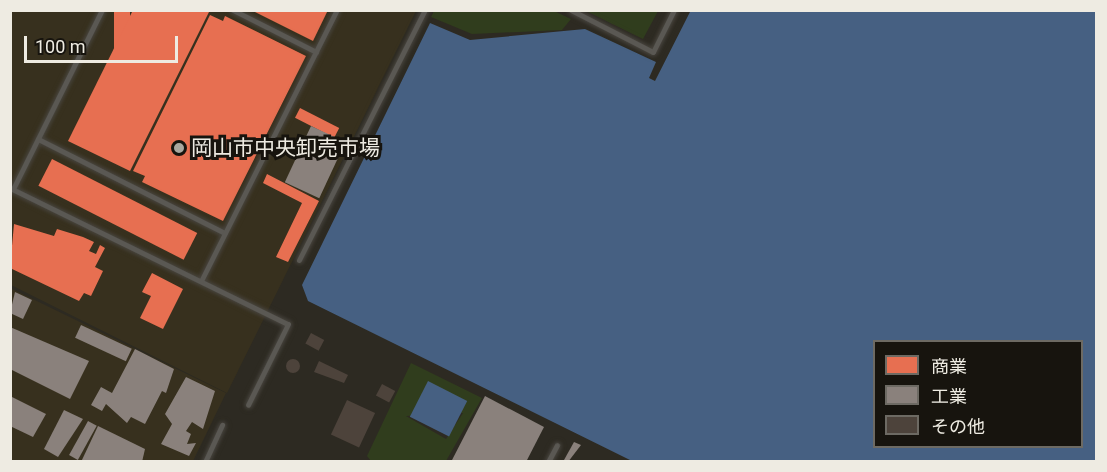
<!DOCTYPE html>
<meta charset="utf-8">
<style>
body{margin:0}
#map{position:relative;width:1107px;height:472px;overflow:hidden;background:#2d2a22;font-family:Roboto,"Noto Sans JP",sans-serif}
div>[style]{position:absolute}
.built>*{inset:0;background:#37301e}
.green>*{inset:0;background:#303d1d}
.water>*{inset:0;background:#466082;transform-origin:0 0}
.shops>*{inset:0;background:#e76f51;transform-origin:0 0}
.industry>*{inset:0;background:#8a817c;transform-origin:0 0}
.building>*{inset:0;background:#4d433b;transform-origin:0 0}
.round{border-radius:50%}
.roads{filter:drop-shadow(0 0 2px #48453f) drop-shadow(0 0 2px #48453f)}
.service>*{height:5px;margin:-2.5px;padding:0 2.5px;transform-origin:2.5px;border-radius:2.5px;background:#5a5853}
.dots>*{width:16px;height:16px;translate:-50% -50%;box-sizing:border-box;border:3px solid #17140e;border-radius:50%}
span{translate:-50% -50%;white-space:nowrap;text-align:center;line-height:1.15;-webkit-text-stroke:6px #17140e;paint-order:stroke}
.poi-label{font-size:21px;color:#eeebe2}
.left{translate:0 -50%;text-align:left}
.frame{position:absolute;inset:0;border:12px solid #eeebe2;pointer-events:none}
.legend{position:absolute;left:873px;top:340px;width:210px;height:108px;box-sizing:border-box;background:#17140e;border:2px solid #6d6a63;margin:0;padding:8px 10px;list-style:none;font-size:18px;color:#eeebe2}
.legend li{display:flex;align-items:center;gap:12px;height:30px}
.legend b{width:30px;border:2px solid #6d6a63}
.scale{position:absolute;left:24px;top:36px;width:154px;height:27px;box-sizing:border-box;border:3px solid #eeebe2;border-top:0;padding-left:8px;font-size:18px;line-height:21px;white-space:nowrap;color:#eeebe2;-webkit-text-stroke:4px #17140e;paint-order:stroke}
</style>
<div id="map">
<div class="built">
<i style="clip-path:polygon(10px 11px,416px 11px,227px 393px,11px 285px)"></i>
<i style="clip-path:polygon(10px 288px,226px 393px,193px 461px,11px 461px)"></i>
</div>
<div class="green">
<i style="clip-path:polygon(434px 11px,554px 11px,571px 19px,562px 30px,472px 34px,431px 17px)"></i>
<i style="clip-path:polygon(586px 11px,658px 10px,658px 11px,643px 39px)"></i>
<i style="clip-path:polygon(evenodd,411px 363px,482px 398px,446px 461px,371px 461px,367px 456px,411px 363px,463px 413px,446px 439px,406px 416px,463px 413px)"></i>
</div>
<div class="water">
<i style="clip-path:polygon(evenodd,691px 10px,1096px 11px,1096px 461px,632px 461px,308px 301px,302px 285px,430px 23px,470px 40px,585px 29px,656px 62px,649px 78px,655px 81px,691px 10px,874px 342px,1082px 342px,1082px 446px,874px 446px,874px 342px)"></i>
<i style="left:428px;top:381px;width:44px;height:40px;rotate:27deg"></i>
</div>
<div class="shops">
<i style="left:114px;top:10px;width:16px;height:137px"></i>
<i style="clip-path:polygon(133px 10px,209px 12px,130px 171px,68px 141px)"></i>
<i style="clip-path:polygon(251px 10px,328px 10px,313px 41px)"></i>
<i style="clip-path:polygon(210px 15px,223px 21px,225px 16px,306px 56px,223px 221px,142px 182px,145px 176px,133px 171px)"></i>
<i style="left:300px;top:108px;width:44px;height:11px;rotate:27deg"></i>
<i style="left:52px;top:159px;width:163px;height:30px;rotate:27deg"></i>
<i style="clip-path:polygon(267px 174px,319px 201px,288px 262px,276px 257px,302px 203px,263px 183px)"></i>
<i style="clip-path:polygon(14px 224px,54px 236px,57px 229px,83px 237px,94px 242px,89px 251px,96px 254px,100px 245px,105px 248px,95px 267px,103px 271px,91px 296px,84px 293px,79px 301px,10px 268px)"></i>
<i style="clip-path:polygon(152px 273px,183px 289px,163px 329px,140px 318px,151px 296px,142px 292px)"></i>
</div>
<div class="industry">
<i style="left:311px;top:126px;width:38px;height:62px;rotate:25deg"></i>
<i style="clip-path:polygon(15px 292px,32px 300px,23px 319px,10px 313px)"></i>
<i style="left:81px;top:325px;width:56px;height:14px;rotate:25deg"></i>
<i style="clip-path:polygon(10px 327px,89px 361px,70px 399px,10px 369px)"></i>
<i style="clip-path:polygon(135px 349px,174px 369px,166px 393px,162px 391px,145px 424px,131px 417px,127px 423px,106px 404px,102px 411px,91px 405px,101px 387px,112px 393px)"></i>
<i style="clip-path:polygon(186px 377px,215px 391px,203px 429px,192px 422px,186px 431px,191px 434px,187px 444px,196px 443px,189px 456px,161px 444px,172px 424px,165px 414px)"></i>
<i style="clip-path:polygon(10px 396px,46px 414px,33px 437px,10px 426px)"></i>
<i style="clip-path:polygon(485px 396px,544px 427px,526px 462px,451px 462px)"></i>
<i style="clip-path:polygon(64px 410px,83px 419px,58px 457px,44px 449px)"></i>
<i style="left:88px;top:421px;width:10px;height:39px;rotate:29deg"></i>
<i style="clip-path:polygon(98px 426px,145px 449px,142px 462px,81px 462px)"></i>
<i style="clip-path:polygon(574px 442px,581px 445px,568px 462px,564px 460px)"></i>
</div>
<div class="building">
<i style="left:311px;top:333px;width:15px;height:12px;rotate:28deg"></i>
<i class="round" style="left:286px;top:359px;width:14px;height:14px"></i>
<i style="clip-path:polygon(319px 361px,348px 375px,344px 383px,314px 372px)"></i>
<i style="left:382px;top:384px;width:15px;height:13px;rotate:28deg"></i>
<i style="left:347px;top:400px;width:31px;height:38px;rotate:25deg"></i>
</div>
<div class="roads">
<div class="service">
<i style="left:233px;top:10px;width:93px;rotate:26.8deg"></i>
<i style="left:571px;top:10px;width:92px;rotate:27.1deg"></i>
<i style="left:653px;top:52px;width:47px;rotate:-63.4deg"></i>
<i style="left:38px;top:139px;width:209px;rotate:26.7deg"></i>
<i style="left:10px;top:188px;width:309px;rotate:26.1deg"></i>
<i style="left:288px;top:324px;width:90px;rotate:116.3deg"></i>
<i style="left:13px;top:189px;width:200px;rotate:-63.6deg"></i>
<i style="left:299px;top:260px;width:280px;rotate:-63.3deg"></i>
<i style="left:201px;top:281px;width:303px;rotate:-63.4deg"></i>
<i style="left:205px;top:462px;width:41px;rotate:-65.3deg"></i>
<i style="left:548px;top:462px;width:19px;rotate:-62deg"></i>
</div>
</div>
<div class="dots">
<i style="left:179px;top:148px;background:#aaa79f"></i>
</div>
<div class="poi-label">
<span class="left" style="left:191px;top:148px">岡山市中央卸売市場</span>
</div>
<div class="frame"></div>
<ul class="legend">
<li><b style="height:16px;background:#e76f51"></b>商業</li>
<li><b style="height:16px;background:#8a817c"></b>工業</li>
<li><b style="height:16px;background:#4d433b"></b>その他</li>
</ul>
<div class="scale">100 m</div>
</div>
